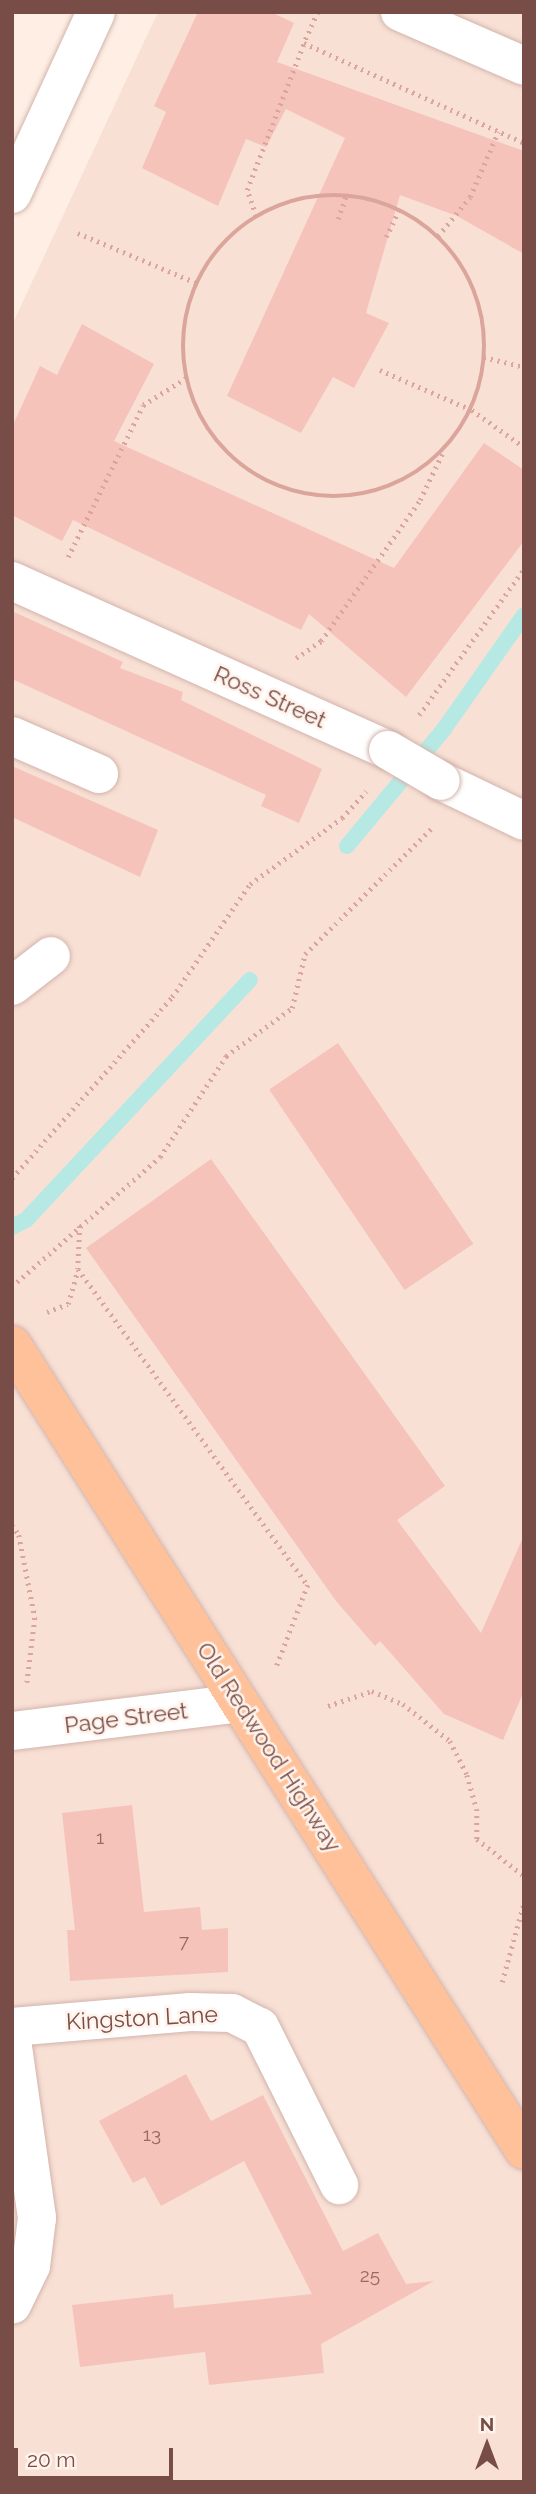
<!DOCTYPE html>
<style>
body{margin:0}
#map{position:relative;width:536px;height:2494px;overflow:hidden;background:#feeee4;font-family:Raleway,sans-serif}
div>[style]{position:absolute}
.residential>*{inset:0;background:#f8e0d5}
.stream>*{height:16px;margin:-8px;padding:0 8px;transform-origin:8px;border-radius:8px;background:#b7e9e4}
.building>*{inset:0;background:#f6c3ba;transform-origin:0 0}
.path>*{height:4.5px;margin-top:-2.25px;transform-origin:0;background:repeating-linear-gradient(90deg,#dba59c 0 2px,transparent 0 7px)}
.path>.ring{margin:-2.25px;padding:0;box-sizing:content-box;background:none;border:4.5px solid #dba59c;border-radius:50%}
.roads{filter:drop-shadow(0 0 2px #d3b4ac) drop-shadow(0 0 2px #d3b4ac)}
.minor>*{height:38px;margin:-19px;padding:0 19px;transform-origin:19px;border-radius:19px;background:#fff}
.major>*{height:38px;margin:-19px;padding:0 19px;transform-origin:19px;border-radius:19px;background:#ffc19a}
.bridges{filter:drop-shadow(0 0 2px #d3b4ac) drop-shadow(0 0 2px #d3b4ac)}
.minor-bridge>*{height:38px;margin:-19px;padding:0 19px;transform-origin:19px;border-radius:19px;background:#fff}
span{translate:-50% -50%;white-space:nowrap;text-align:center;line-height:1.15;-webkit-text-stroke:5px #fff3ec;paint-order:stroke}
.number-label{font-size:19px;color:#986a64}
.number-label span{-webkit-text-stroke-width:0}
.street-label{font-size:23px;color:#794d47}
.frame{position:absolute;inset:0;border:14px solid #794d47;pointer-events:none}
.north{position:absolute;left:452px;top:2410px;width:70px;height:70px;-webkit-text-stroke:5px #fff3ec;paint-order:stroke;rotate:0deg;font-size:19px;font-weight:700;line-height:28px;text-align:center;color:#794d47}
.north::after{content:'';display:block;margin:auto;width:24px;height:32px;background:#794d47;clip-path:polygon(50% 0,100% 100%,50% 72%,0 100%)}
.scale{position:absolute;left:14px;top:2448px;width:159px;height:32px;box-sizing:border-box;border:4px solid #794d47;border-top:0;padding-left:9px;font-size:21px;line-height:24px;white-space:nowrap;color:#794d47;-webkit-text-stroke:5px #fff3ec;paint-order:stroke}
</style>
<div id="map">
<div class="residential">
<i style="clip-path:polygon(158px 12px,524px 12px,524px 2482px,12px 2482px,12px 325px)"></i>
</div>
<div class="stream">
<i style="left:347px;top:846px;width:152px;rotate:-50.3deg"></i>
<i style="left:444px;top:729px;width:139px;rotate:-54.9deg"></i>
<i style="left:12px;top:1227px;width:16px;rotate:-27deg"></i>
<i style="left:26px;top:1220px;width:328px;rotate:-47deg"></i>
</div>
<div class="building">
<i style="clip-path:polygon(198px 12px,271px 12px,294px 23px,277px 62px,524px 151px,524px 254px,457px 216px,400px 195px,366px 313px,389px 323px,354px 388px,333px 377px,301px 433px,227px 396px,345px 138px,286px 109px,266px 147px,246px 139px,218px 206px,142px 168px,166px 112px,154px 106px)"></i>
<i style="clip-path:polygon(82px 324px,154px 364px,114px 441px,394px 568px,484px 443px,524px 470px,524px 541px,406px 697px,309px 614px,301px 630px,73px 520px,62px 541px,12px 515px,12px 427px,40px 366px,57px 375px)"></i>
<i style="clip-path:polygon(12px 611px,123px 662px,120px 668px,183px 692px,181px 700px,322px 769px,299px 823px,261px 806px,266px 795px,12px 679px)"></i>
<i style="clip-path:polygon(12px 766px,158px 830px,140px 877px,12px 817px)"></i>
<i style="left:338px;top:1043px;width:242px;height:83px;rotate:56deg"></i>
<i style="clip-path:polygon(211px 1159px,445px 1486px,397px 1520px,481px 1633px,524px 1535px,524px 1691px,503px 1740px,444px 1714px,380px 1641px,375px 1646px,336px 1601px,86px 1248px)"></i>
<i style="clip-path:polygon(132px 1805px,144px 1912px,200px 1907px,202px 1930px,228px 1928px,228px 1972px,70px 1981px,67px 1930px,75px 1930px,62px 1813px)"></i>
<i style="clip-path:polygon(186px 2074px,211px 2121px,263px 2095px,343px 2251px,378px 2233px,406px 2284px,434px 2281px,321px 2344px,324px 2373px,209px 2385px,205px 2352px,80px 2367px,72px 2305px,173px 2294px,174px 2308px,312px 2294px,244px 2161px,161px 2206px,145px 2177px,133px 2183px,99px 2121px)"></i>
</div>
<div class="path">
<i style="left:318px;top:12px;width:34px;rotate:114deg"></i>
<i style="left:304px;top:43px;width:242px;rotate:24.4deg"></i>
<i class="ring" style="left:183px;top:195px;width:297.5px;height:297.5px"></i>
<i style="left:256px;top:216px;width:28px;rotate:-109deg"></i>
<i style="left:247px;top:190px;width:158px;rotate:-68.8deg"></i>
<i style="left:338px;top:219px;width:24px;rotate:-71deg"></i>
<i style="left:78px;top:233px;width:129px;rotate:22.8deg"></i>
<i style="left:438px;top:236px;width:50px;rotate:-50.6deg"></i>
<i style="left:470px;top:197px;width:71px;rotate:-66.7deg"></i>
<i style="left:386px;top:237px;width:30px;rotate:-64deg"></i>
<i style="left:484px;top:357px;width:41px;rotate:14deg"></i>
<i style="left:380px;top:370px;width:100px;rotate:23.5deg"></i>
<i style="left:472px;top:410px;width:64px;rotate:35.4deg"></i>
<i style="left:68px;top:557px;width:169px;rotate:-63.7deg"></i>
<i style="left:143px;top:405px;width:51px;rotate:-32.1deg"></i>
<i style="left:296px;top:658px;width:30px;rotate:-34deg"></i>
<i style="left:321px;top:641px;width:172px;rotate:-54.9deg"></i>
<i style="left:420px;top:500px;width:51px;rotate:-64.4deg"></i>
<i style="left:419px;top:715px;width:180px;rotate:-54.3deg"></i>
<i style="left:12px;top:1178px;width:242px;rotate:-48.5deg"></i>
<i style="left:172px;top:997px;width:137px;rotate:-55.4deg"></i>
<i style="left:250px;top:884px;width:113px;rotate:-35.7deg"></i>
<i style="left:342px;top:818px;width:36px;rotate:-48deg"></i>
<i style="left:80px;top:1226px;width:43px;rotate:92.7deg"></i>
<i style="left:78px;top:1269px;width:391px;rotate:54deg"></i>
<i style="left:308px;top:1585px;width:89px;rotate:111.1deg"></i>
<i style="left:17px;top:1282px;width:190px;rotate:-41.2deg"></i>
<i style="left:160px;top:1157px;width:121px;rotate:-56.8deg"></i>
<i style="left:226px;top:1056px;width:82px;rotate:-36deg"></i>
<i style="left:292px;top:1008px;width:56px;rotate:-76.5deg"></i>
<i style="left:305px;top:954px;width:180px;rotate:-44.8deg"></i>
<i style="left:47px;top:1312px;width:22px;rotate:-21deg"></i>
<i style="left:68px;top:1304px;width:35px;rotate:-74deg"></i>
<i style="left:12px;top:1525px;width:12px;rotate:55deg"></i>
<i style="left:19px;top:1535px;width:85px;rotate:79.1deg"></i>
<i style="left:35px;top:1618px;width:65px;rotate:97deg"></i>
<i style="left:328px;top:1706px;width:46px;rotate:-18.8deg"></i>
<i style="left:372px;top:1691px;width:34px;rotate:23deg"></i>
<i style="left:403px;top:1704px;width:60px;rotate:38.2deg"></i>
<i style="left:450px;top:1741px;width:38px;rotate:63deg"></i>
<i style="left:467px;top:1775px;width:35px;rotate:74deg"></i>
<i style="left:477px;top:1809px;width:30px;rotate:90deg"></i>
<i style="left:477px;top:1839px;width:60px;rotate:38.2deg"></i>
<i style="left:502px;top:1982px;width:83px;rotate:-74.6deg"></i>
</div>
<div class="roads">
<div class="minor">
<i style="left:400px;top:12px;width:135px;rotate:23.5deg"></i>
<i style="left:12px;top:194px;width:200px;rotate:-65.2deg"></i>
<i style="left:12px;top:581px;width:412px;rotate:24.2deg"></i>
<i style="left:12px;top:736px;width:95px;rotate:23.6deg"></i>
<i style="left:441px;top:781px;width:92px;rotate:25.7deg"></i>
<i style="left:12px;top:986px;width:49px;rotate:-37.6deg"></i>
<i style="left:12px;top:1731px;width:229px;rotate:-7deg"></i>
<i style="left:12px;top:2027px;width:179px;rotate:-4.8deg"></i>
<i style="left:190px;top:2012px;width:42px;rotate:1.4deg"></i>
<i style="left:232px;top:2013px;width:31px;rotate:27deg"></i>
<i style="left:260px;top:2027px;width:177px;rotate:63.4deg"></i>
<i style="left:12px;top:2040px;width:180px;rotate:82deg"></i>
<i style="left:37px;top:2218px;width:48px;rotate:97.1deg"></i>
<i style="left:31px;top:2266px;width:43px;rotate:116deg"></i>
</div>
<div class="major">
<i style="left:12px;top:1345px;width:954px;rotate:57.54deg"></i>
</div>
</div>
<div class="bridges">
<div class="minor-bridge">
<i style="left:388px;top:750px;width:61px;rotate:30.3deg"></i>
</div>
</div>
<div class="number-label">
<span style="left:100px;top:1838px">1</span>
<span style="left:184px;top:1942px">7</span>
<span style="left:152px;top:2135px">13</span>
<span style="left:370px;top:2276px">25</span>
</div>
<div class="street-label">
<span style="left:270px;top:697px;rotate:24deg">Ross Street</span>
<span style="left:126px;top:1718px;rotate:-7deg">Page Street</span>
<span style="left:269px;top:1747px;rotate:57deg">Old Redwood Highway</span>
<span style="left:142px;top:2018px;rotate:-3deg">Kingston Lane</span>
</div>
<div class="frame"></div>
<div class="north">N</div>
<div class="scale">20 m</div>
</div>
